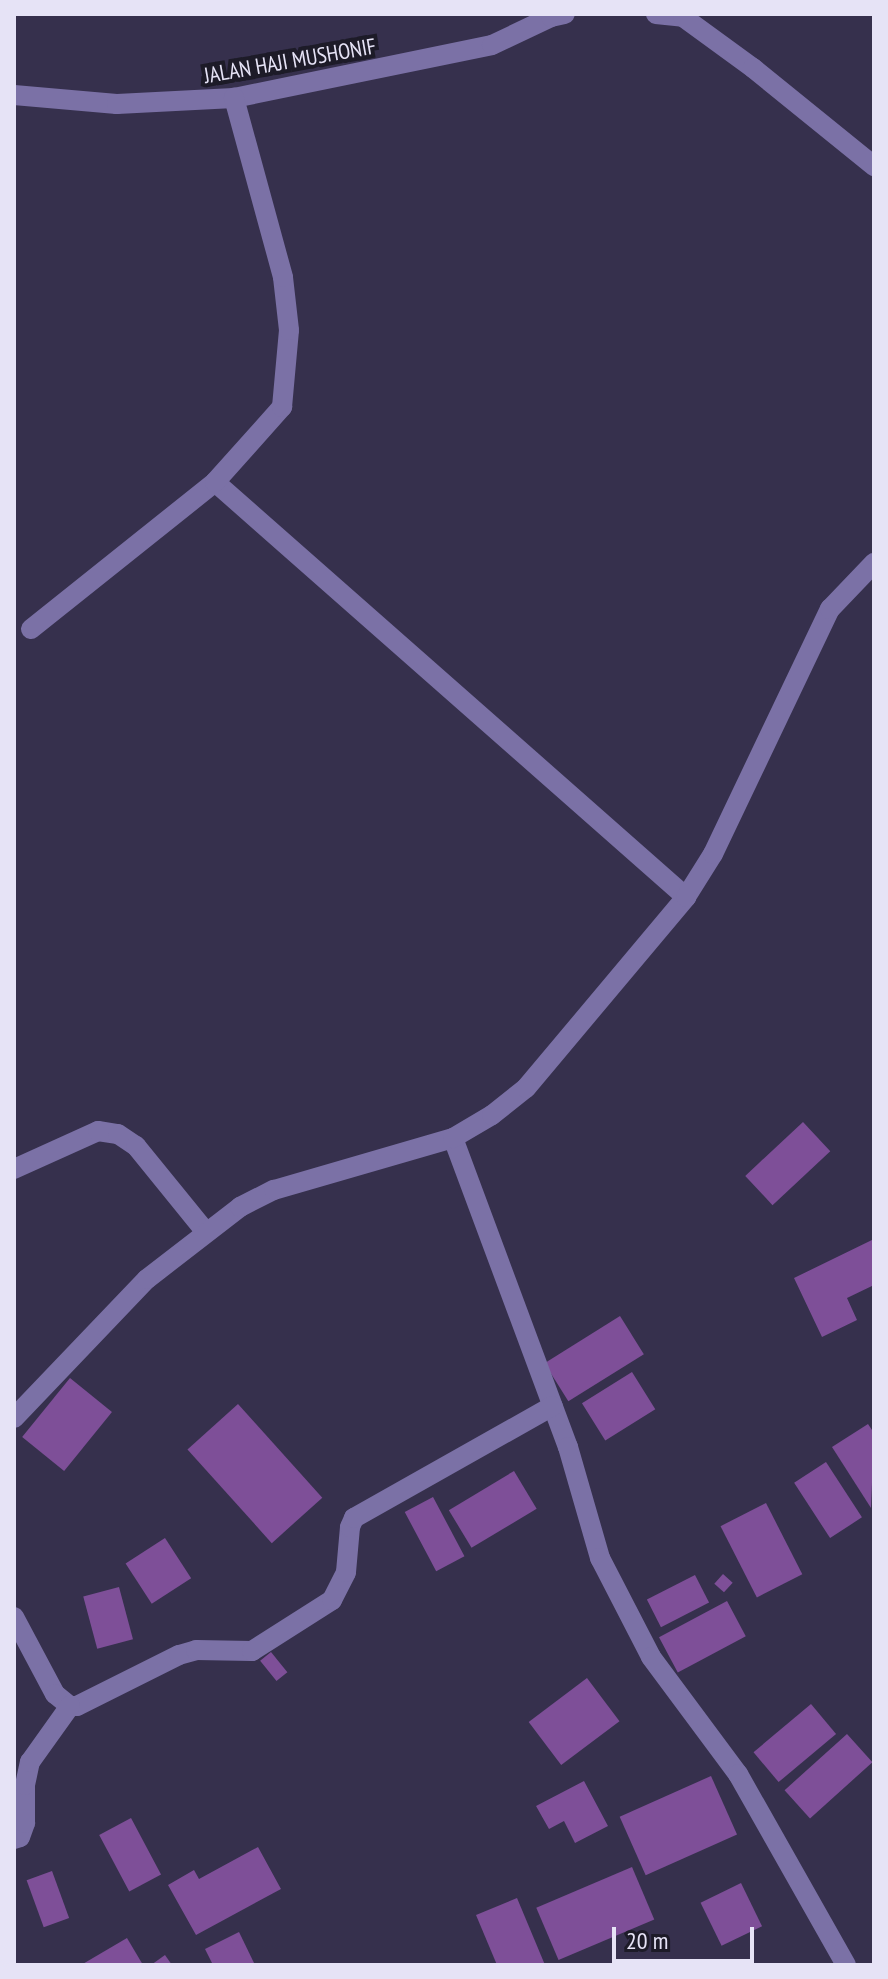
<!DOCTYPE html>
<style>
body{margin:0}
#map{position:relative;width:888px;height:1979px;overflow:hidden;background:#36304d;font-family:"PT Sans Narrow",sans-serif}
div>[style]{position:absolute}
.building>*{inset:0;background:#7e4f98;transform-origin:0 0}
.minor>*{height:20px;margin:-10px;padding:0 10px;transform-origin:10px;border-radius:10px;background:#7b71a6}
span{translate:-50% -50%;white-space:nowrap;text-align:center;line-height:1.15;-webkit-text-stroke:8px #1d1b28;paint-order:stroke}
.street-label{font-size:22px;color:#e6e3f6}
.frame{position:absolute;inset:0;border:16px solid #e6e3f6;pointer-events:none}
.scale{position:absolute;left:612px;top:1927px;width:142px;height:36px;box-sizing:border-box;border:4px solid #e6e3f6;border-top:0;padding-left:10px;font-size:24px;line-height:28px;white-space:nowrap;color:#e6e3f6;-webkit-text-stroke:6px #1d1b28;paint-order:stroke}
</style>
<div id="map">
<div class="building">
<i style="left:803px;top:1122px;width:40px;height:79px;rotate:47deg"></i>
<i style="clip-path:polygon(874px 1239px,874px 1285px,847px 1298px,857px 1320px,822px 1337px,794px 1278px)"></i>
<i style="left:620px;top:1316px;width:45px;height:89px;rotate:58deg"></i>
<i style="left:632px;top:1372px;width:44px;height:59px;rotate:58deg"></i>
<i style="left:70px;top:1378px;width:54px;height:76px;rotate:39deg"></i>
<i style="left:238px;top:1404px;width:126px;height:68px;rotate:48deg"></i>
<i style="clip-path:polygon(868px 1424px,874px 1433px,871px 1508px,832px 1447px)"></i>
<i style="left:826px;top:1462px;width:66px;height:38px;rotate:57deg"></i>
<i style="left:514px;top:1471px;width:44px;height:76px;rotate:59deg"></i>
<i style="left:433px;top:1497px;width:67px;height:32px;rotate:62deg"></i>
<i style="left:766px;top:1503px;width:80px;height:51px;rotate:63deg"></i>
<i style="left:165px;top:1538px;width:48px;height:47px;rotate:57deg"></i>
<i style="left:723px;top:1574px;width:13px;height:13px;rotate:42deg"></i>
<i style="left:695px;top:1575px;width:31px;height:54px;rotate:63deg"></i>
<i style="left:119px;top:1587px;width:54px;height:37px;rotate:75deg"></i>
<i style="left:727px;top:1601px;width:40px;height:77px;rotate:62deg"></i>
<i style="left:271px;top:1652px;width:26px;height:14px;rotate:51deg"></i>
<i style="left:587px;top:1678px;width:54px;height:73px;rotate:53deg"></i>
<i style="left:811px;top:1704px;width:39px;height:75px;rotate:50deg"></i>
<i style="left:847px;top:1734px;width:38px;height:84px;rotate:48deg"></i>
<i style="left:711px;top:1776px;width:64px;height:100px;rotate:66deg"></i>
<i style="clip-path:polygon(584px 1781px,608px 1826px,575px 1843px,564px 1821px,549px 1829px,536px 1806px)"></i>
<i style="left:131px;top:1818px;width:64px;height:36px;rotate:62deg"></i>
<i style="clip-path:polygon(258px 1847px,281px 1889px,196px 1935px,168px 1885px,194px 1870px,199px 1879px)"></i>
<i style="left:632px;top:1867px;width:57px;height:104px;rotate:67deg"></i>
<i style="left:52px;top:1871px;width:50px;height:27px;rotate:70deg"></i>
<i style="left:741px;top:1883px;width:48px;height:45px;rotate:64deg"></i>
<i style="clip-path:polygon(517px 1898px,545px 1965px,497px 1965px,476px 1915px)"></i>
<i style="clip-path:polygon(239px 1932px,255px 1965px,213px 1965px,205px 1949px)"></i>
<i style="clip-path:polygon(127px 1938px,143px 1965px,81px 1965px)"></i>
<i style="clip-path:polygon(165px 1955px,172px 1965px,151px 1965px)"></i>
</div>
<div class="minor">
<i style="left:656px;top:14px;width:27px;rotate:6deg"></i>
<i style="left:683px;top:17px;width:87px;rotate:36.1deg"></i>
<i style="left:753px;top:68px;width:156px;rotate:39deg"></i>
<i style="left:14px;top:95px;width:103px;rotate:5deg"></i>
<i style="left:117px;top:104px;width:117px;rotate:-2.9deg"></i>
<i style="left:234px;top:98px;width:263px;rotate:-11.6deg"></i>
<i style="left:492px;top:45px;width:65px;rotate:-25.4deg"></i>
<i style="left:551px;top:17px;width:14px;rotate:-12deg"></i>
<i style="left:215px;top:482px;width:628px;rotate:41.38deg"></i>
<i style="left:31px;top:629px;width:236px;rotate:-38.6deg"></i>
<i style="left:215px;top:482px;width:101px;rotate:-48.2deg"></i>
<i style="left:282px;top:407px;width:77px;rotate:-84.8deg"></i>
<i style="left:289px;top:330px;width:53px;rotate:-96.5deg"></i>
<i style="left:283px;top:277px;width:186px;rotate:-105.3deg"></i>
<i style="left:453px;top:1138px;width:330px;rotate:69.6deg"></i>
<i style="left:568px;top:1447px;width:116px;rotate:73.9deg"></i>
<i style="left:600px;top:1558px;width:111px;rotate:62.7deg"></i>
<i style="left:651px;top:1657px;width:146px;rotate:53.4deg"></i>
<i style="left:738px;top:1774px;width:219px;rotate:60.5deg"></i>
<i style="left:14px;top:1169px;width:92px;rotate:-24.3deg"></i>
<i style="left:98px;top:1131px;width:20px;rotate:9deg"></i>
<i style="left:118px;top:1134px;width:22px;rotate:34deg"></i>
<i style="left:136px;top:1146px;width:109px;rotate:50.9deg"></i>
<i style="left:14px;top:1418px;width:192px;rotate:-46.3deg"></i>
<i style="left:147px;top:1279px;width:118px;rotate:-37.7deg"></i>
<i style="left:240px;top:1207px;width:38px;rotate:-27deg"></i>
<i style="left:274px;top:1190px;width:186px;rotate:-16.2deg"></i>
<i style="left:453px;top:1138px;width:45px;rotate:-30.5deg"></i>
<i style="left:492px;top:1115px;width:43px;rotate:-38.5deg"></i>
<i style="left:526px;top:1088px;width:249px;rotate:-50deg"></i>
<i style="left:686px;top:897px;width:51px;rotate:-57.9deg"></i>
<i style="left:713px;top:854px;width:272px;rotate:-64.5deg"></i>
<i style="left:830px;top:609px;width:64px;rotate:-46.3deg"></i>
<i style="left:14px;top:1617px;width:87px;rotate:62deg"></i>
<i style="left:55px;top:1694px;width:19px;rotate:39deg"></i>
<i style="left:70px;top:1706px;width:7px"></i>
<i style="left:77px;top:1706px;width:114px;rotate:-26.6deg"></i>
<i style="left:179px;top:1655px;width:18px;rotate:-16deg"></i>
<i style="left:196px;top:1650px;width:56px;rotate:1deg"></i>
<i style="left:252px;top:1651px;width:95px;rotate:-32.5deg"></i>
<i style="left:332px;top:1600px;width:31px;rotate:-63deg"></i>
<i style="left:346px;top:1572px;width:45px;rotate:-84.9deg"></i>
<i style="left:350px;top:1527px;width:10px;rotate:-66deg"></i>
<i style="left:354px;top:1518px;width:228px;rotate:-29.4deg"></i>
<i style="left:14px;top:1839px;width:6px;rotate:-18deg"></i>
<i style="left:20px;top:1837px;width:15px;rotate:-70deg"></i>
<i style="left:25px;top:1823px;width:38px;rotate:-90deg"></i>
<i style="left:25px;top:1785px;width:24px;rotate:-78deg"></i>
<i style="left:30px;top:1762px;width:69px;rotate:-54.5deg"></i>
</div>
<div class="street-label">
<span style="left:290px;top:61px;rotate:-10deg">JALAN HAJI MUSHONIF</span>
</div>
<div class="frame"></div>
<div class="scale">20 m</div>
</div>
